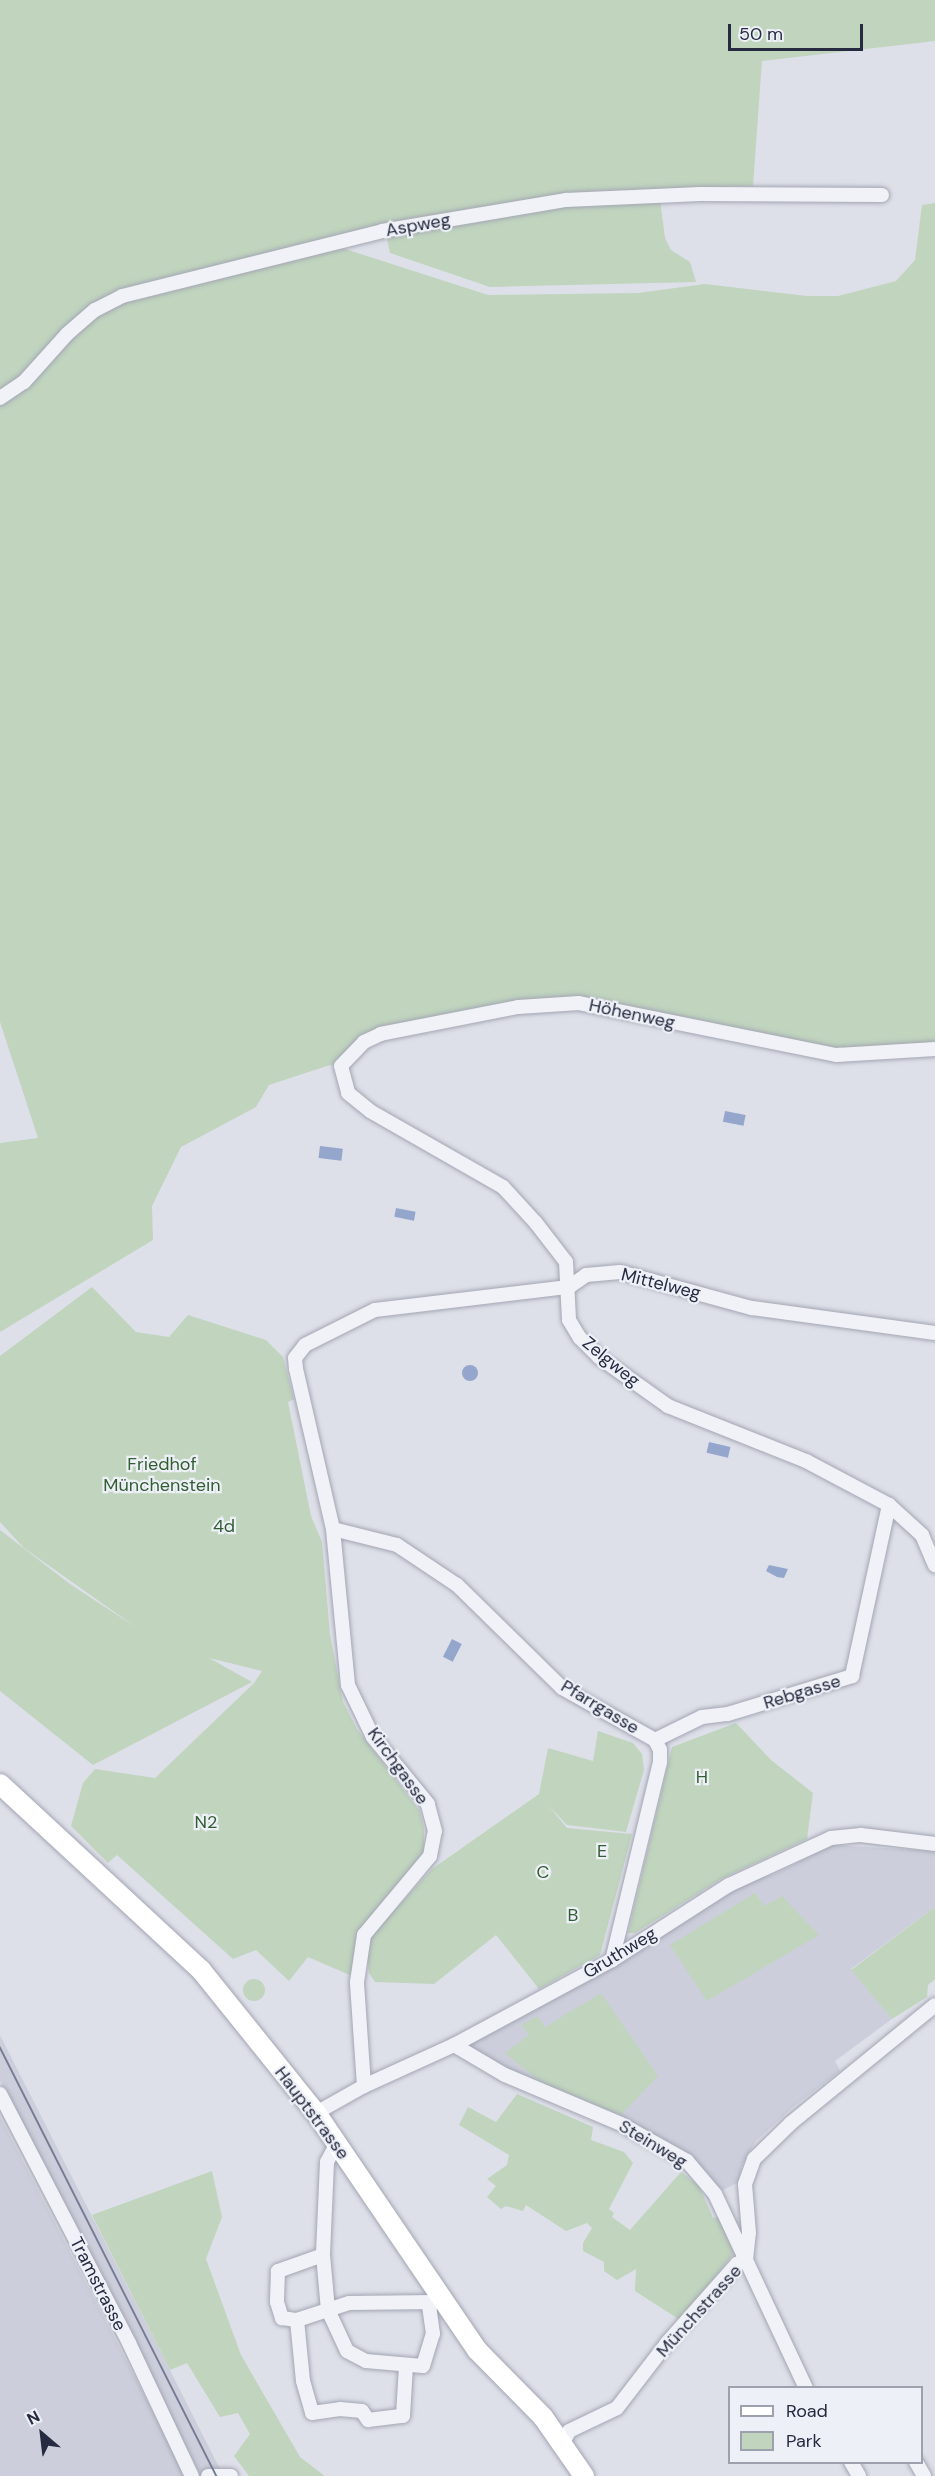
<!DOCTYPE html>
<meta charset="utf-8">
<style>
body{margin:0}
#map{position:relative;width:935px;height:2476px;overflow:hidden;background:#dee0e9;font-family:"DM Sans",sans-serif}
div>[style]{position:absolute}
.built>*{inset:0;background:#cccfdb}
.green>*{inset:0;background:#c0d4be}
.round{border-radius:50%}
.water>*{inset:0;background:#95a6cd;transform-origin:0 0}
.roads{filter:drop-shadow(0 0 2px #a3a6b3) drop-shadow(0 0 2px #a3a6b3)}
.minor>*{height:14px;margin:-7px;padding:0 7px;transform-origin:7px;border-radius:7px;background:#f1f2f7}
.secondary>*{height:20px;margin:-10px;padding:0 10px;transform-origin:10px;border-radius:10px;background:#fff}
.tram>*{height:1.5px;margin:-0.75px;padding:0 0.75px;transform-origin:0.75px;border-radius:0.75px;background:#767c94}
span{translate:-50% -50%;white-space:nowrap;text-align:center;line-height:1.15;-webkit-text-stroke:4.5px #edf0f6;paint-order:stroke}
.street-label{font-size:18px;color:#262b41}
.park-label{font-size:18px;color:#325e32}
.legend{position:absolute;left:728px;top:2386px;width:195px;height:78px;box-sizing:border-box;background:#edf0f6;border:2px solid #9da1ae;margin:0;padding:8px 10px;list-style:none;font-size:18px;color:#262b41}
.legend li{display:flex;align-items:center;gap:12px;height:30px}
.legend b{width:30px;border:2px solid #9da1ae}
.north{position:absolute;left:12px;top:2404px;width:60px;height:60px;-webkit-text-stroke:4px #edf0f6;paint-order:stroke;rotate:332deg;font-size:16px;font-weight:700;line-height:24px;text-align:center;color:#262b41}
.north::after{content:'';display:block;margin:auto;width:21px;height:27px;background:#262b41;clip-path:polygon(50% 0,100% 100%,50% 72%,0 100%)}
.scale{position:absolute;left:728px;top:24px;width:135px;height:27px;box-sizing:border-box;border:3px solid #262b41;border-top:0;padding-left:8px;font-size:18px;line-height:21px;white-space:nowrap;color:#262b41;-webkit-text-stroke:4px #edf0f6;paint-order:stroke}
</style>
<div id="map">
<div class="built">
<i style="clip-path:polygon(832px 1845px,935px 1851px,935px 1907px,851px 1969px,892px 2019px,835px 2061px,840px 2071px,793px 2107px,755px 2142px,741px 2167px,739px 2182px,715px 2194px,687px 2161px,454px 2045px,729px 1885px,773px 1875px)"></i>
<i style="clip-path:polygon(0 2035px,217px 2463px,225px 2476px,201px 2476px,0 2081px)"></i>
<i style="clip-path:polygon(0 2117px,172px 2449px,184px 2476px,0 2476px)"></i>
</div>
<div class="green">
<i style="clip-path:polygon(0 0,935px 0,935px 41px,762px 61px,753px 186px,575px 192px,425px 216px,337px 237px,339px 247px,488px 295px,638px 293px,705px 284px,807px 296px,838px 296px,896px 281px,915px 260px,922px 205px,935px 203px,935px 1049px,836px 1055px,579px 1003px,381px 1034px,341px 1066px,330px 1065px,269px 1085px,256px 1107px,181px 1147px,152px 1206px,153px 1240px,0 1332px,0 1143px,38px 1138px,0 1022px)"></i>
<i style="clip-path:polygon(660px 200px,665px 238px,671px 250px,690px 262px,696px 282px,490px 287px,390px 253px,386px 234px,544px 207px)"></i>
<i style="clip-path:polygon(92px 1287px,136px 1332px,169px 1337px,188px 1315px,266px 1340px,283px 1357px,294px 1399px,288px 1402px,311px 1516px,322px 1542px,330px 1635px,343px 1702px,357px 1729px,420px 1811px,424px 1828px,424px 1855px,356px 1935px,352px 1976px,308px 1957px,289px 1981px,256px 1950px,233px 1959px,117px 1855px,108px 1863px,71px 1826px,83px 1783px,95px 1769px,155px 1778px,254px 1683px,262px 1671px,209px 1658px,252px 1682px,93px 1765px,0 1691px,0 1530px,70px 1584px,137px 1628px,24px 1548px,0 1522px,0 1356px)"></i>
<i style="clip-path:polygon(736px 1723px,771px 1760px,813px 1793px,807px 1839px,723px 1878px,635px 1933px,628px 1933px,672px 1747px)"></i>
<i style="clip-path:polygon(598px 1731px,633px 1743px,642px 1754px,644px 1770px,626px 1832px,567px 1825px,548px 1805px,567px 1828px,632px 1834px,600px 1955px,539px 1989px,496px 1935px,434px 1984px,375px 1982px,369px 1973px,366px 1951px,373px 1934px,432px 1869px,539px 1794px,548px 1748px,593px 1761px)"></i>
<i style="clip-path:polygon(755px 1893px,764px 1906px,782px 1896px,819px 1935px,707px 2001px,670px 1945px)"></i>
<i style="clip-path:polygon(935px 1907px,935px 1979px,928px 1985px,927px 1997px,892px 2019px,851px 1970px)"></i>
<i class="round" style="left:243px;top:1979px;width:22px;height:22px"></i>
<i style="clip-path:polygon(601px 1993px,658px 2076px,621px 2115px,542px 2083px,505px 2053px,529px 2035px,521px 2025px,537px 2016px,545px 2027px)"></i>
<i style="clip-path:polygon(517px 2094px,593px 2127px,591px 2140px,624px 2152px,633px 2163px,609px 2209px,614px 2213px,612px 2217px,630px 2230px,681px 2172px,699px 2186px,713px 2218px,719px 2217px,734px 2253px,680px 2320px,635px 2291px,636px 2269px,617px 2280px,604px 2271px,604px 2262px,583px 2251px,583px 2243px,592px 2228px,587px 2223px,566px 2231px,526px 2205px,523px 2211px,506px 2206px,501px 2209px,487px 2197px,496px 2186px,487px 2179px,507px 2165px,509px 2155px,459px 2125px,468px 2107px,496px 2122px)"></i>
<i style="clip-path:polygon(212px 2171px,222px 2217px,206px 2259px,241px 2355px,300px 2457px,325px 2476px,249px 2476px,234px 2456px,250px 2434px,238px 2413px,220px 2417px,187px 2363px,170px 2370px,92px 2215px)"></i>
</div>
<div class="water">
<i style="left:725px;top:1111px;width:21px;height:11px;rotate:11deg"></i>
<i style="left:320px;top:1146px;width:23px;height:12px;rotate:7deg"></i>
<i style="left:396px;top:1208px;width:20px;height:9px;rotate:11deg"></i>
<i class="round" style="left:462px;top:1365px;width:16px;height:16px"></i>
<i style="left:709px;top:1442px;width:22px;height:11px;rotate:13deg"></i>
<i style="clip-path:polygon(769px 1565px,788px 1569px,784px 1578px,777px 1577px,766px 1571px)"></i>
<i style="left:452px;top:1639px;width:11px;height:20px;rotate:27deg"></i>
</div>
<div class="roads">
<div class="minor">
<i style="left:0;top:398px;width:29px;rotate:-34deg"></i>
<i style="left:24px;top:382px;width:64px;rotate:-48.1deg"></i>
<i style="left:67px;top:334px;width:37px;rotate:-41deg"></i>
<i style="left:95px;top:310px;width:30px;rotate:-27deg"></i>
<i style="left:122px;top:296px;width:268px;rotate:-14deg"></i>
<i style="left:382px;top:231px;width:187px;rotate:-9.6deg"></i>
<i style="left:566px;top:200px;width:134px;rotate:-2.6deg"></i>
<i style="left:700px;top:194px;width:182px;rotate:0.3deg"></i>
<i style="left:935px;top:1049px;width:99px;rotate:176.5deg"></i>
<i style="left:836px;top:1055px;width:262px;rotate:-168.6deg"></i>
<i style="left:579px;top:1003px;width:61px;rotate:176.2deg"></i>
<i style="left:518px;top:1007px;width:140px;rotate:168.9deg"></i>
<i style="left:381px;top:1034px;width:19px;rotate:155deg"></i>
<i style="left:364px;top:1042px;width:33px;rotate:134deg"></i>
<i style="left:341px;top:1066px;width:28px;rotate:75deg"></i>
<i style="left:348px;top:1093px;width:28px;rotate:39deg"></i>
<i style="left:370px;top:1111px;width:153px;rotate:29.7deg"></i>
<i style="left:503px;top:1187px;width:49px;rotate:47.5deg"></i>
<i style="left:536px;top:1223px;width:49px;rotate:52.4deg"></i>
<i style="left:566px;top:1262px;width:58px;rotate:87deg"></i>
<i style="left:569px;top:1320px;width:21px;rotate:59deg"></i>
<i style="left:580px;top:1338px;width:27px;rotate:45deg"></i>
<i style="left:599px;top:1357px;width:85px;rotate:35.4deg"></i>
<i style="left:668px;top:1406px;width:149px;rotate:21.7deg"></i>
<i style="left:806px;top:1461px;width:94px;rotate:27.9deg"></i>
<i style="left:889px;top:1505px;width:45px;rotate:42.3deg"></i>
<i style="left:922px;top:1535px;width:33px;rotate:67deg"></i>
<i style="left:333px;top:1529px;width:66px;rotate:14deg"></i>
<i style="left:397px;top:1545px;width:72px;rotate:33.7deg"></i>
<i style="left:457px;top:1585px;width:147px;rotate:44.4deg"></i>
<i style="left:562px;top:1688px;width:107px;rotate:29.2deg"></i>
<i style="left:655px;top:1740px;width:11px;rotate:63deg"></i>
<i style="left:660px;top:1750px;width:12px;rotate:90deg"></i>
<i style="left:660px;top:1762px;width:204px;rotate:103.6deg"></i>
<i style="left:655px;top:1740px;width:52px;rotate:-26.1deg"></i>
<i style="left:702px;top:1717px;width:26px;rotate:-7deg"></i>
<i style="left:728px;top:1714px;width:130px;rotate:-17deg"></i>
<i style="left:852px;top:1676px;width:175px;rotate:-77.8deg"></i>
<i style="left:454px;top:2045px;width:59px;rotate:30.5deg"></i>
<i style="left:505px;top:2075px;width:126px;rotate:22.9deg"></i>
<i style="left:621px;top:2124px;width:76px;rotate:29.3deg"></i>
<i style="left:687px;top:2161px;width:43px;rotate:49.7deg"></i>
<i style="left:715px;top:2194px;width:214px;rotate:64.9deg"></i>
<i style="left:364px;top:2086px;width:104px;rotate:-93.9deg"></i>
<i style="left:357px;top:1982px;width:48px;rotate:-81.5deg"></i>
<i style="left:364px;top:1935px;width:103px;rotate:-50.1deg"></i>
<i style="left:430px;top:1856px;width:25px;rotate:-79deg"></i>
<i style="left:435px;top:1831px;width:28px;rotate:-105deg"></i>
<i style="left:428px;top:1804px;width:87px;rotate:-129.4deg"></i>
<i style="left:373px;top:1737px;width:58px;rotate:-115.7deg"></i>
<i style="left:348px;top:1685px;width:157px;rotate:-95.5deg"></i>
<i style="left:333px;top:1529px;width:164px;rotate:-103deg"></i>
<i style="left:296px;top:1369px;width:11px;rotate:-95deg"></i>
<i style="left:295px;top:1358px;width:16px;rotate:-52deg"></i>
<i style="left:305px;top:1345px;width:78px;rotate:-26.6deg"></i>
<i style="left:375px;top:1310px;width:195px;rotate:-6.8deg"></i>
<i style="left:569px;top:1287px;width:21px;rotate:-35deg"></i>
<i style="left:586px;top:1275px;width:34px;rotate:-5deg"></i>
<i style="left:620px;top:1272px;width:137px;rotate:15.3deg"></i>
<i style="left:752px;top:1308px;width:185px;rotate:7.8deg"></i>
<i style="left:0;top:2094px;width:280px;rotate:62.6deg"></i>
<i style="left:129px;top:2343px;width:147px;rotate:64.7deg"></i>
<i style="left:316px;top:2113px;width:55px;rotate:-29.4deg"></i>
<i style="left:364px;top:2086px;width:99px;rotate:-24.5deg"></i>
<i style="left:454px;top:2045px;width:179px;rotate:-28.3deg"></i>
<i style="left:612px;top:1960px;width:139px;rotate:-32.7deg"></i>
<i style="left:729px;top:1885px;width:112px;rotate:-24.7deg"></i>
<i style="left:831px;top:1838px;width:30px;rotate:-6deg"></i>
<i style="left:861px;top:1835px;width:75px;rotate:6.9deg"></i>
<i style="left:336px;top:2145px;width:19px;rotate:118deg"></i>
<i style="left:327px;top:2162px;width:93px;rotate:92.5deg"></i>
<i style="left:323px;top:2255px;width:55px;rotate:84.8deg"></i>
<i style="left:328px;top:2310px;width:45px;rotate:65.1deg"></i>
<i style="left:347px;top:2351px;width:21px;rotate:28deg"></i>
<i style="left:366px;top:2361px;width:57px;rotate:5deg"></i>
<i style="left:423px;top:2366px;width:34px;rotate:-73deg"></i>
<i style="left:433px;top:2334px;width:29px;rotate:-98deg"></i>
<i style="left:323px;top:2255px;width:48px;rotate:160.4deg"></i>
<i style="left:278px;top:2271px;width:31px;rotate:92deg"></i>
<i style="left:277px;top:2302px;width:17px;rotate:73deg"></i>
<i style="left:282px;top:2318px;width:15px;rotate:8deg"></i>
<i style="left:297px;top:2320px;width:61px;rotate:84.4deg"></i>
<i style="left:303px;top:2381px;width:33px;rotate:74deg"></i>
<i style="left:312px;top:2413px;width:28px;rotate:-8deg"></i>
<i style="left:340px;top:2409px;width:22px;rotate:5deg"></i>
<i style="left:362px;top:2411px;width:11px;rotate:56deg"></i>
<i style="left:368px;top:2420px;width:35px;rotate:-7deg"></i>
<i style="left:403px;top:2416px;width:50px;rotate:-86.6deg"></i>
<i style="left:746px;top:2260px;width:27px;rotate:-84deg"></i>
<i style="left:749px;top:2233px;width:49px;rotate:-94.7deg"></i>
<i style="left:745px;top:2184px;width:27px;rotate:-70deg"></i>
<i style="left:754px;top:2159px;width:52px;rotate:-44.2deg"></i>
<i style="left:791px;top:2123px;width:186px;rotate:-39.3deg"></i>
<i style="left:297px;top:2320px;width:55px;rotate:-18.1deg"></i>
<i style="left:349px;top:2303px;width:87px;rotate:-0.7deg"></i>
<i style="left:563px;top:2443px;width:13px;rotate:-63deg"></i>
<i style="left:569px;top:2431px;width:53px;rotate:-25.6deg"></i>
<i style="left:617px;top:2408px;width:82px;rotate:-52.4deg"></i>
<i style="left:667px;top:2343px;width:106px;rotate:-48.5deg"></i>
<i style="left:737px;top:2264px;width:10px;rotate:-24deg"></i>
<i style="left:851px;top:2462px;width:16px;rotate:60deg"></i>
<i style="left:916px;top:2462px;width:16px;rotate:60deg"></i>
<i style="left:208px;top:2476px;width:23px"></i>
</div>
<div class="secondary">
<i style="left:0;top:1784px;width:274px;rotate:42.8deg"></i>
<i style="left:201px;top:1970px;width:184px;rotate:51.2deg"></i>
<i style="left:316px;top:2113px;width:287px;rotate:55.8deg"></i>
<i style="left:477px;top:2350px;width:94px;rotate:45.4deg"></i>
<i style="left:543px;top:2417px;width:72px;rotate:55.2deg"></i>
</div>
</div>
<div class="tram">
<i style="left:0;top:2047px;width:481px;rotate:63.2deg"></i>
</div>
<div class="street-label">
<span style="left:418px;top:225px;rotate:-10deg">Aspweg</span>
<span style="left:632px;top:1014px;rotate:12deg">Höhenweg</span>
<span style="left:661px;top:1284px;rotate:14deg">Mittelweg</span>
<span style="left:611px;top:1362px;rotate:39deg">Zelgweg</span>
<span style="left:802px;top:1692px;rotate:-17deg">Rebgasse</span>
<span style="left:600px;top:1707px;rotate:31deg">Pfarrgasse</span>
<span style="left:398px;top:1766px;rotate:54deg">Kirchgasse</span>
<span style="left:620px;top:1953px;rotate:-31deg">Gruthweg</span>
<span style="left:312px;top:2113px;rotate:53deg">Hauptstrasse</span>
<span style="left:653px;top:2144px;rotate:31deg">Steinweg</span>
<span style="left:98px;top:2284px;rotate:63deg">Tramstrasse</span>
<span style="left:699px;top:2311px;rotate:-48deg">Münchstrasse</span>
</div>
<div class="park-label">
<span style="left:162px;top:1475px">Friedhof<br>Münchenstein</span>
<span style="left:224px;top:1526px">4d</span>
<span style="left:702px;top:1777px">H</span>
<span style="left:206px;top:1822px">N2</span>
<span style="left:602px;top:1851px">E</span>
<span style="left:543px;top:1872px">C</span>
<span style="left:573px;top:1915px">B</span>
</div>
<ul class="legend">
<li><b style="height:8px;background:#fff"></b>Road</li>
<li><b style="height:16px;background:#c0d4be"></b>Park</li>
</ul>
<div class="north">N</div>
<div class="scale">50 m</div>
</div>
